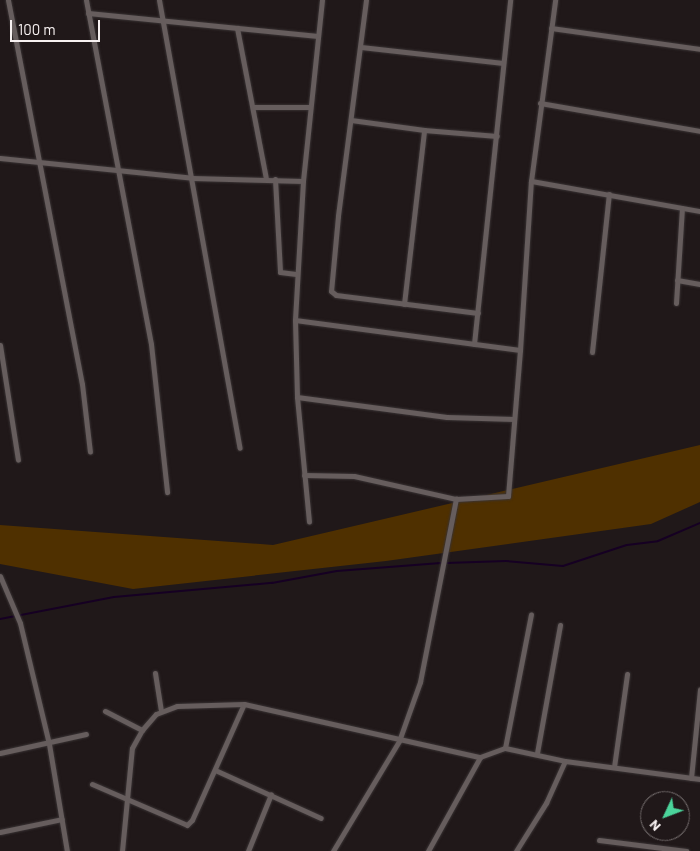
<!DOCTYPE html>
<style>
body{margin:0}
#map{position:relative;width:700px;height:851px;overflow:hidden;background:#201819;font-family:Barlow,sans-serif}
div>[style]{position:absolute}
.green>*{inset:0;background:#4f3000}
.stream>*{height:2px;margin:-1px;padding:0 1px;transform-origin:1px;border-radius:1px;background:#160023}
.roads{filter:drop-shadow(0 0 1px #393334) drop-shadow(0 0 1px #393334)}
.street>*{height:5px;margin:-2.5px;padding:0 2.5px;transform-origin:2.5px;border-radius:2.5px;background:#665d5d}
span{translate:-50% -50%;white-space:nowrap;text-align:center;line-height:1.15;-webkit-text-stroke:4px #201819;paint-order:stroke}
.north{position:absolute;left:640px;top:791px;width:50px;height:50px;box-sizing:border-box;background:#201819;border:1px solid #766f6f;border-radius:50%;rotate:227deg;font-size:14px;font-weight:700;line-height:20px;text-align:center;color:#f7f1f1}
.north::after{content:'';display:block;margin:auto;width:18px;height:22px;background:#4bd49b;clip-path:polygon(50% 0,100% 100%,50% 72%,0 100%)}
.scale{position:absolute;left:10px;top:20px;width:90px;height:22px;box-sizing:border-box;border:2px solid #f7f1f1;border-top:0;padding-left:6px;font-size:15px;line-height:18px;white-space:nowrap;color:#f7f1f1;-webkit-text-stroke:4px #201819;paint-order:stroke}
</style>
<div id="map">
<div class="green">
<i style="clip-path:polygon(700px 445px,700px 502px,651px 524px,386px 561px,133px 589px,0 564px,0 525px,273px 545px)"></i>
</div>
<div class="stream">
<i style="left:446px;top:563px;width:60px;rotate:-1.9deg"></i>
<i style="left:506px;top:561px;width:57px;rotate:5deg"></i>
<i style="left:563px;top:566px;width:67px;rotate:-18.2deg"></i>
<i style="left:627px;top:545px;width:31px;rotate:-7deg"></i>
<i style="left:658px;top:541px;width:46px;rotate:-23.2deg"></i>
<i style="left:0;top:619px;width:116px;rotate:-10.9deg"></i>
<i style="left:114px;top:597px;width:159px;rotate:-5.1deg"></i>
<i style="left:272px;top:583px;width:66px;rotate:-10.5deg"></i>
<i style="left:337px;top:571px;width:104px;rotate:-4.4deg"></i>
</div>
<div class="roads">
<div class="street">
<i style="left:8px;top:0;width:391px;rotate:79.1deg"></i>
<i style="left:82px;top:384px;width:68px;rotate:83.3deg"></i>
<i style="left:86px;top:0;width:350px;rotate:79.3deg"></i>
<i style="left:151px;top:344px;width:149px;rotate:83.8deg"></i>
<i style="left:159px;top:0;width:455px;rotate:79.8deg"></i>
<i style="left:322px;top:0;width:182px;rotate:96deg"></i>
<i style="left:303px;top:181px;width:139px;rotate:93.3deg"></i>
<i style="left:295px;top:320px;width:227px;rotate:7.6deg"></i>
<i style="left:520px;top:350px;width:169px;rotate:-86.3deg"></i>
<i style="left:531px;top:181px;width:183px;rotate:-82.4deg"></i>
<i style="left:366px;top:0;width:218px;rotate:97.4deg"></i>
<i style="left:338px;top:216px;width:75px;rotate:95.3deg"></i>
<i style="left:331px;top:291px;width:6px;rotate:39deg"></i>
<i style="left:336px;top:295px;width:143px;rotate:7.2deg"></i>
<i style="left:88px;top:13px;width:231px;rotate:5.7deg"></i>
<i style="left:237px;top:28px;width:154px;rotate:79.1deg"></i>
<i style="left:551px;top:28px;width:150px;rotate:8deg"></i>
<i style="left:361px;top:47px;width:143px;rotate:6.4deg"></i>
<i style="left:540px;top:103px;width:162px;rotate:9.9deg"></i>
<i style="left:254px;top:107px;width:56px"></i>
<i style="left:351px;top:120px;width:74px;rotate:7.8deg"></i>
<i style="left:424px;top:130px;width:73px;rotate:4.7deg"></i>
<i style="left:0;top:158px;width:193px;rotate:5.9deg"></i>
<i style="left:192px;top:178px;width:111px;rotate:1.5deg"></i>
<i style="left:275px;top:179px;width:93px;rotate:86.9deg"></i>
<i style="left:280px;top:272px;width:16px;rotate:7deg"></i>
<i style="left:531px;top:181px;width:172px;rotate:10.1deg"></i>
<i style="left:677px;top:280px;width:23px;rotate:10deg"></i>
<i style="left:676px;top:303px;width:95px;rotate:-86.4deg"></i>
<i style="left:404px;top:304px;width:175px;rotate:-83.4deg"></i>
<i style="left:295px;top:320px;width:77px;rotate:88.5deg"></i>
<i style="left:297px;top:397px;width:125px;rotate:84.5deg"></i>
<i style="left:474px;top:344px;width:346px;rotate:-84deg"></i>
<i style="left:0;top:345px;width:116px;rotate:81.1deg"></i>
<i style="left:592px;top:352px;width:159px;rotate:-83.9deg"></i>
<i style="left:297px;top:397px;width:151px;rotate:7.6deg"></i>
<i style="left:447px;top:417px;width:67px;rotate:1.7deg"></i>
<i style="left:304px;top:475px;width:50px;rotate:1.1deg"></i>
<i style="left:354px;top:476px;width:105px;rotate:12.7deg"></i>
<i style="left:0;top:576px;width:51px;rotate:66.9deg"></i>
<i style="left:20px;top:623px;width:124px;rotate:76.5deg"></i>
<i style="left:49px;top:744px;width:109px;rotate:80.5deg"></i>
<i style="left:155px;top:673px;width:37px;rotate:81deg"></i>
<i style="left:105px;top:711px;width:42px;rotate:27.2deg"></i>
<i style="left:505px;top:748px;width:136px;rotate:-79deg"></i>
<i style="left:0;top:753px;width:88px;rotate:-12.5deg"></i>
<i style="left:537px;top:753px;width:130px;rotate:-79.8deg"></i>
<i style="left:614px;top:767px;width:94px;rotate:-82deg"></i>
<i style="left:215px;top:770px;width:116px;rotate:24.4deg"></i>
<i style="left:691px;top:778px;width:89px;rotate:-84.2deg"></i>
<i style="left:92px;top:784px;width:103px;rotate:23.3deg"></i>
<i style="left:187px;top:825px;width:7px;rotate:-45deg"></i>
<i style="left:192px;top:820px;width:127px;rotate:-65.9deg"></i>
<i style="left:0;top:832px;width:63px;rotate:-11.8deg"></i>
<i style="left:599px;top:840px;width:88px;rotate:7.2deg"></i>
<i style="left:122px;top:851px;width:103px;rotate:-84.5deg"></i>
<i style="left:132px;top:748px;width:21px;rotate:-61deg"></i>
<i style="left:142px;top:730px;width:21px;rotate:-49deg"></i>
<i style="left:156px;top:714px;width:22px;rotate:-21deg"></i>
<i style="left:177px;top:706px;width:67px;rotate:-1.7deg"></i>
<i style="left:244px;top:704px;width:242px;rotate:12.7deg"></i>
<i style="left:480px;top:757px;width:27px;rotate:-20deg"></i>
<i style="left:505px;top:748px;width:61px;rotate:12.2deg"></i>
<i style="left:565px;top:761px;width:136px;rotate:7.6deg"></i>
<i style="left:248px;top:851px;width:61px;rotate:-68deg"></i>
<i style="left:333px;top:851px;width:128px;rotate:-59deg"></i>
<i style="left:399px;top:741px;width:63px;rotate:-70.4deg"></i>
<i style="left:420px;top:682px;width:187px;rotate:-78.9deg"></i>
<i style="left:456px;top:499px;width:52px;rotate:-3.3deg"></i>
<i style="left:508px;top:496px;width:146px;rotate:-85.3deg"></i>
<i style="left:428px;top:851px;width:107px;rotate:-61deg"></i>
<i style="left:516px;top:851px;width:57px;rotate:-58deg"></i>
<i style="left:546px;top:803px;width:46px;rotate:-65.7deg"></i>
</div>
</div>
<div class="north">N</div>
<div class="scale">100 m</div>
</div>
